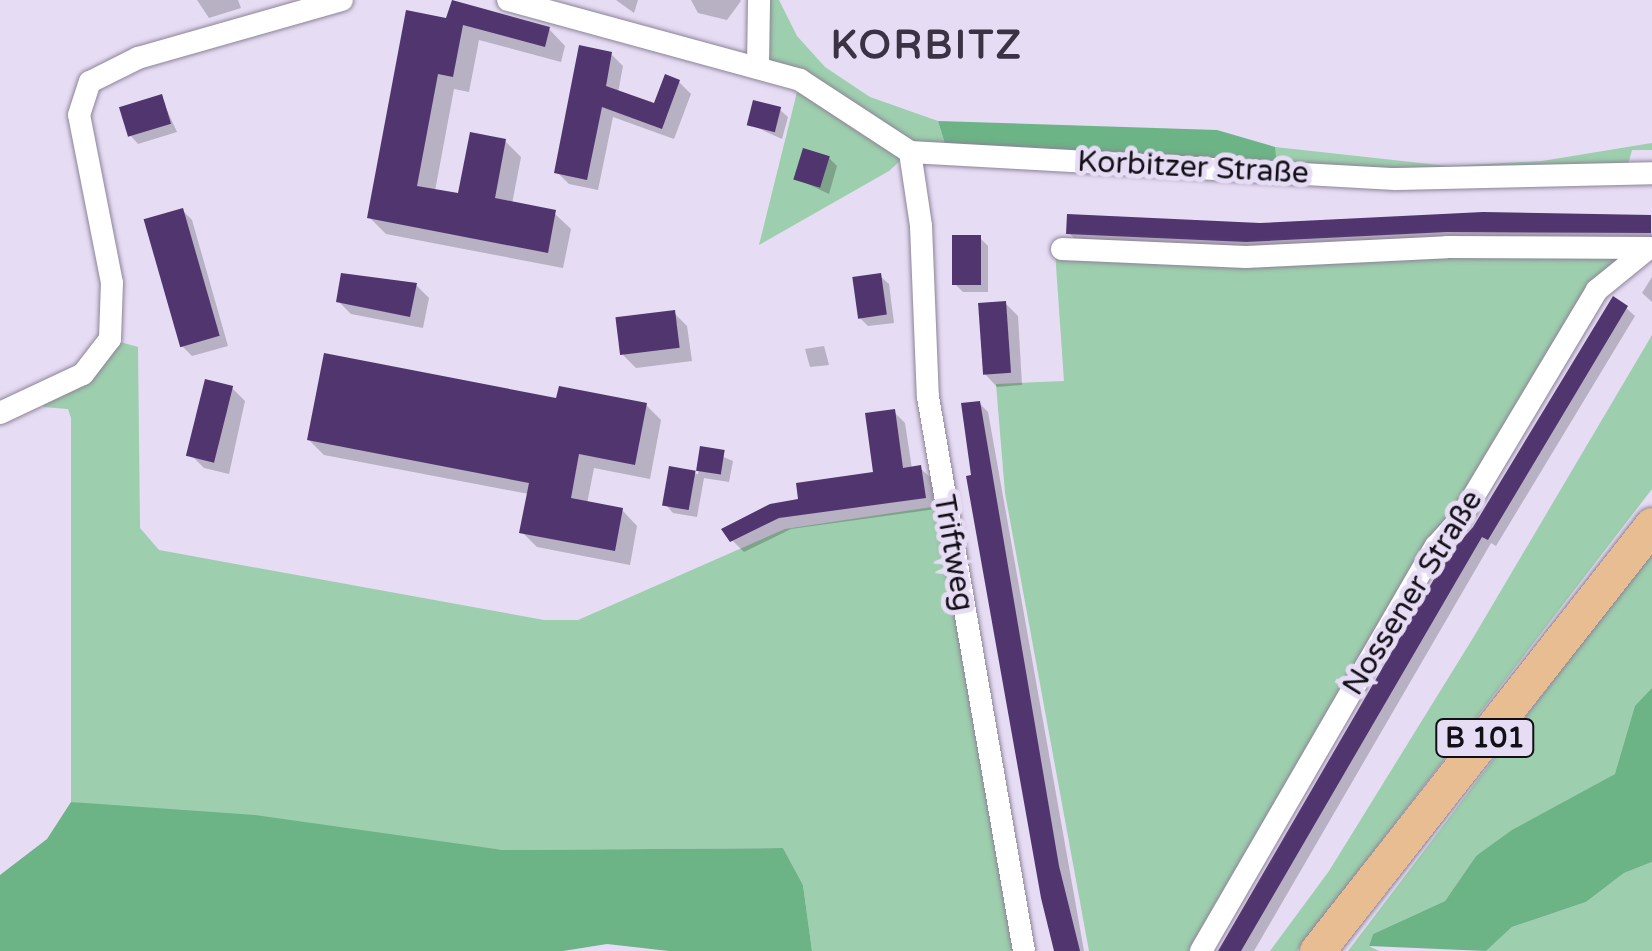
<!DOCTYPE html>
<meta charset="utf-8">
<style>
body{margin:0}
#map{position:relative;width:1652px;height:951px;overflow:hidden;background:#e6dcf4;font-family:"Varela Round",sans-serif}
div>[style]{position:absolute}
.green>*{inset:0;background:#9dcead}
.forest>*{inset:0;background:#6cb386}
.shadow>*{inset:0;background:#0003}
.building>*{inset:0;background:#51356f;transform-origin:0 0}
.roads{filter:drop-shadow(0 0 2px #8c8398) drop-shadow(0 0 2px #8c8398)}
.street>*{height:22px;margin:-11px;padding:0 11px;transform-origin:11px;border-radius:11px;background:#fff}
.primary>*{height:35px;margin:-17.5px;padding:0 17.5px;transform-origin:17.5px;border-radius:17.5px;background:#e8bd91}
span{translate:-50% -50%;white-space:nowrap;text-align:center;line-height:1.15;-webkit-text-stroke:10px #e6dcf4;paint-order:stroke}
.shield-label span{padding:2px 8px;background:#e6dcf4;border:2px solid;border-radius:8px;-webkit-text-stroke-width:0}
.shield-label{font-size:28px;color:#120f17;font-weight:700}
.street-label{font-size:30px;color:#120f17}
.district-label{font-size:40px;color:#3b3345;font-weight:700;letter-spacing:2.5px}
</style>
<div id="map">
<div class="green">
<i style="clip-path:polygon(759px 0,779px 0,797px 36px,825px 67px,870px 97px,938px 121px,945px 144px,910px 152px,889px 171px,759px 245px,800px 80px,758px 66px)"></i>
<i style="clip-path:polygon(1652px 143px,1652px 150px,1632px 150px,1628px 165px,1489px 173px,1272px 168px,1275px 147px,1448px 166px,1542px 161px)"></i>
<i style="clip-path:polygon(1055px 251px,1645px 251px,1597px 290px,1201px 951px,1089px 951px,1005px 493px,996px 384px,1064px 381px)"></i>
<i style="clip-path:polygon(1652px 335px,1652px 489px,1297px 951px,1270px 951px,1329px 871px,1473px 638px)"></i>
<i style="clip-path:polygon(110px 339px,138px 347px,140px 528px,159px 550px,544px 620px,578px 620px,785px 529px,945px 505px,1024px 951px,812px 951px,803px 885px,783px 848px,503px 850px,71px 802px,71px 418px,68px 409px,43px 407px,46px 396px)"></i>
<i style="clip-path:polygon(1652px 550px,1652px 688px,1615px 774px,1476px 856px,1445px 901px,1373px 934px,1369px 946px,1379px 951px,1348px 951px)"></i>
<i style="clip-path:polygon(1652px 862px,1652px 951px,1486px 951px,1512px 927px,1586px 902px,1624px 873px)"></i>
</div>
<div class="forest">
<i style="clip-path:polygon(938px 121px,1217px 130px,1275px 147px,1276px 158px,1272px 168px,945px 144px)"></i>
<i style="clip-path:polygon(1652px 688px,1652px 862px,1624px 873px,1586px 902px,1512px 927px,1486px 951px,1369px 946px,1373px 934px,1445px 901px,1476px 856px,1512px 830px,1615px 774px,1635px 706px)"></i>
<i style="clip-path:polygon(71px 802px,255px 815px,503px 850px,783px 848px,803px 885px,812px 951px,669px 951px,607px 944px,563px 951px,0 951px,0 875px,47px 839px)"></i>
</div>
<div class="shadow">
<i style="clip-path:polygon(197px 0,238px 0,241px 8px,209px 18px)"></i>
<i style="clip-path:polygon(616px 0,638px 0,634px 13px)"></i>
<i style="clip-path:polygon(691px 0,740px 0,741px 1px,727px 20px,698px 13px)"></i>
<i style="clip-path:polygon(448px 21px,549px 29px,565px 46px,561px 62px,479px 40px,469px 92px,454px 89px,435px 191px,460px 196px,505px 141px,521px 157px,512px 204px,554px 213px,571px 229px,563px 268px,386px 234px,369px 217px)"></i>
<i style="clip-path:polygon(611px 54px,623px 66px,618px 93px,655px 107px,679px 82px,691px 94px,674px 139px,613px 117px,598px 190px,569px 184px,557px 172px)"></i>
<i style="clip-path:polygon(161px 97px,177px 132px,138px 144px,130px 135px)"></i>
<i style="clip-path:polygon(779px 109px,788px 117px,782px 139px,749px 124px)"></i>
<i style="clip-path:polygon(829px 158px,837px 166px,829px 194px,797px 179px)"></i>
<i style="clip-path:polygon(182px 210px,192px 220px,228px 346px,192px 356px,182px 346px)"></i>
<i style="clip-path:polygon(1650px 217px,1652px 242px,1258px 252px,1080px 244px,1069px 233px)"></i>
<i style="clip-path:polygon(980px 238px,988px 246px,988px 292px,963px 292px,955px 284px)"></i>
<i style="clip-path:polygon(880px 276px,889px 284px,894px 323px,868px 326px,860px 318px)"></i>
<i style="clip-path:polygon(1652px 277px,1652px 302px,1642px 293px)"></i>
<i style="clip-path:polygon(416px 285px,429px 298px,423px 328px,351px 314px,338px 301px)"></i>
<i style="clip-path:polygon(1005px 303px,1018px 316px,1022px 385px,997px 387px,985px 374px)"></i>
<i style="clip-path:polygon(1626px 308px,1635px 316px,1496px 546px,1491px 543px,1254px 951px,1221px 951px,1475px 528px)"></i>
<i style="clip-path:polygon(674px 313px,687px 326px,692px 361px,636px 368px,623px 355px)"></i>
<i style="clip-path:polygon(824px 346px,829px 365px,810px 367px,805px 349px)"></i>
<i style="clip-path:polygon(232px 388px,245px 401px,229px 474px,204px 468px,191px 455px)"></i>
<i style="clip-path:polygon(558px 401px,646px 405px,661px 420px,650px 479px,594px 468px,587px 504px,622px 510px,637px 526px,630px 565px,537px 547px,522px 532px,529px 494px,324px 455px,309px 440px)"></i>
<i style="clip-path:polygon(979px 403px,988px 412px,1084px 951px,1056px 951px,974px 477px)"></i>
<i style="clip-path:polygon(894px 412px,905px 423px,912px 469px,920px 468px,932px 479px,936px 509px,791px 529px,744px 552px,732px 540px,801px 501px,876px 474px)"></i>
<i style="clip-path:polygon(702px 448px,733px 461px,729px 482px,704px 478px,697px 517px,673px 513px,665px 504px,671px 469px,698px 474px)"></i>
</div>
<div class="building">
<i style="clip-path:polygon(452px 0,550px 27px,545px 47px,463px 25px,453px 77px,438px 74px,417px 186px,458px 193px,470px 132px,506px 139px,495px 198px,556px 210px,548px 253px,367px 218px,406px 10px,446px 18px)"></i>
<i style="clip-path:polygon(579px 45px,612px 52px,606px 86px,654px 103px,665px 74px,680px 80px,662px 129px,602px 107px,587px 180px,554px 173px)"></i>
<i style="left:162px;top:94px;width:31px;height:45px;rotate:73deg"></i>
<i style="left:753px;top:100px;width:29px;height:26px;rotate:14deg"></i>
<i style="left:803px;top:148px;width:28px;height:33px;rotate:17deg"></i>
<i style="left:183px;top:208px;width:133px;height:41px;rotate:74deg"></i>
<i style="clip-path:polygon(1483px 212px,1651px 215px,1651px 233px,1447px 232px,1246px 242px,1066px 234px,1067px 214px,1260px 223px)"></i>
<i style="left:952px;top:235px;width:29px;height:50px"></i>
<i style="clip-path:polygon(341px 273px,417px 283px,410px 317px,336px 302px)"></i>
<i style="left:881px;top:273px;width:42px;height:29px;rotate:82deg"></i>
<i style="clip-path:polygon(1613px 296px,1628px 306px,1488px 540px,1482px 537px,1241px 951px,1218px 951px,1448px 555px,1473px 527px)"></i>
<i style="left:1006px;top:301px;width:72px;height:28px;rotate:86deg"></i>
<i style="left:675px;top:310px;width:38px;height:60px;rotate:83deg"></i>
<i style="clip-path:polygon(324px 353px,556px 398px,559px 386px,647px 403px,635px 465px,579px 454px,571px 498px,623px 508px,615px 551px,519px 533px,529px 483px,307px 440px)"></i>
<i style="left:205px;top:379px;width:29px;height:79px;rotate:14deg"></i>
<i style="clip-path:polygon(980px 401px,1059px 866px,1080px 951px,1054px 951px,1041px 898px,966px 476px,971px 475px,961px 403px)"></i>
<i style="clip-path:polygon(895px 409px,903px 468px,921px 465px,926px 498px,779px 518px,730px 542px,721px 529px,770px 504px,798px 499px,796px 483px,873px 472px,865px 413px)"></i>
<i style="left:700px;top:446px;width:25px;height:25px;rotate:9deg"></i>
<i style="left:669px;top:466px;width:27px;height:40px;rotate:10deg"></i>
</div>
<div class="roads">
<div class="street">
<i style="left:508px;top:0;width:303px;rotate:15.3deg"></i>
<i style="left:800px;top:80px;width:131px;rotate:33.2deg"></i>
<i style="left:910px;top:152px;width:486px;rotate:3.2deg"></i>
<i style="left:1395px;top:179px;width:257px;rotate:-1.3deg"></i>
<i style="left:758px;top:66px;width:66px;rotate:-89.1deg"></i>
<i style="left:910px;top:152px;width:75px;rotate:81.5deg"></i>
<i style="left:921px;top:226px;width:171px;rotate:87.7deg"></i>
<i style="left:928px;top:397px;width:562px;rotate:80.17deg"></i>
<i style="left:1062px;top:249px;width:184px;rotate:2.5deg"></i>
<i style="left:1246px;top:257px;width:201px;rotate:-2.8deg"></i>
<i style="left:1447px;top:247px;width:205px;rotate:0.3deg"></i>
<i style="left:0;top:413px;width:92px;rotate:-25.2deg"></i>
<i style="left:83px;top:374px;width:44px;rotate:-52.4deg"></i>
<i style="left:110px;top:339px;width:56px;rotate:-88deg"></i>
<i style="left:112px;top:283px;width:171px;rotate:-101.1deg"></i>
<i style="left:79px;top:115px;width:35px;rotate:-72deg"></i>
<i style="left:90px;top:82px;width:54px;rotate:-26.6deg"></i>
<i style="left:138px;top:58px;width:212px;rotate:-15.9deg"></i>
<i style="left:1201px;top:951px;width:468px;rotate:-59.9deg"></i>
<i style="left:1436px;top:546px;width:36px;rotate:-48deg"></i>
<i style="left:1460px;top:519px;width:267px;rotate:-59.1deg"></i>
<i style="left:1597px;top:290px;width:62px;rotate:-39.1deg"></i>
</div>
<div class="primary">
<i style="left:1317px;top:951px;width:542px;rotate:-51.82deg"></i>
</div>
</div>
<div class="shield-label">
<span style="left:1485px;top:738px">B 101</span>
</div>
<div class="street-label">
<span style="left:1193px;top:168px;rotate:3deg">Korbitzer Straße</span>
<span style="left:953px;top:553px;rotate:80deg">Triftweg</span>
<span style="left:1413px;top:593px;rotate:-58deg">Nossener Straße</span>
</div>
<div class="district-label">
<span style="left:927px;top:45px">KORBITZ</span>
</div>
</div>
